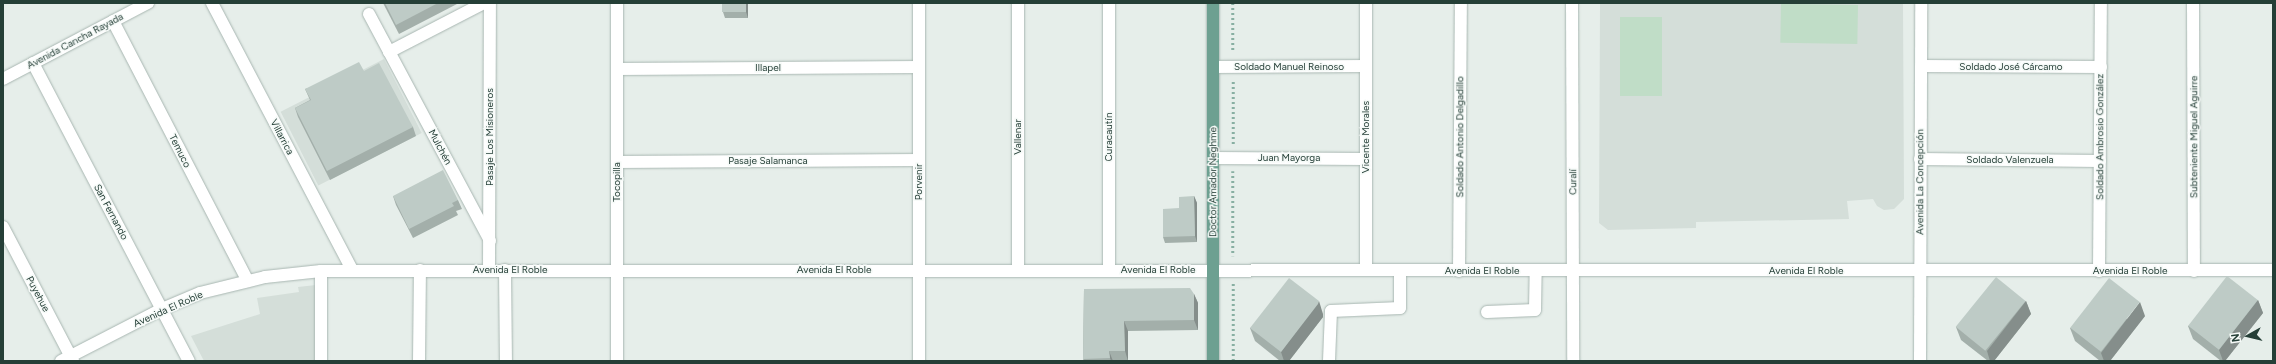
<!DOCTYPE html>
<meta charset="utf-8">
<style>
body{margin:0}
#map{position:relative;width:2276px;height:364px;overflow:hidden;background:#e6eeea;font-family:Figtree,sans-serif}
div>[style]{position:absolute}
.built>*{inset:0;background:#d4ded9;transform-origin:0 0}
.green>*{inset:0;background:#c0ddc7;transform-origin:0 0}
.path>*{height:2.5px;margin-top:-1.25px;transform-origin:0;background:repeating-linear-gradient(90deg,#88afa2 0 2px,transparent 0 5px)}
.roads{filter:drop-shadow(0 0 1px #a8b6b1) drop-shadow(0 0 1px #a8b6b1)}
.minor>*{height:12px;margin:-6px;padding:0 6px;transform-origin:6px;border-radius:6px;background:#fff}
.major>*{height:12px;margin:-6px;padding:0 6px;transform-origin:6px;border-radius:6px;background:#6da091}
.wall>*{inset:0;background:#a3afaa}
.shaded-wall>*{inset:0;background:#858e8b}
.building>*{inset:0;background:#becbc6;transform-origin:0 0}
span{translate:-50% -50%;white-space:nowrap;text-align:center;line-height:1.15;-webkit-text-stroke:3px #f6faf8;paint-order:stroke}
.street-label{font-size:10px;color:#253f37}
.frame{position:absolute;inset:0;border:4px solid #253f37;pointer-events:none}
.north{position:absolute;left:2228px;top:316px;width:40px;height:40px;-webkit-text-stroke:3px #f6faf8;paint-order:stroke;rotate:262deg;font-size:11px;font-weight:700;line-height:16px;text-align:center;color:#253f37}
.north::after{content:'';display:block;margin:auto;width:14px;height:18px;background:#253f37;clip-path:polygon(50% 0,100% 100%,50% 72%,0 100%)}
</style>
<div id="map">
<div class="built">
<i style="clip-path:polygon(1600px 3px,1903px 3px,1904px 199px,1894px 209px,1884px 210px,1877px 206px,1873px 199px,1847px 201px,1849px 219px,1696px 222px,1696px 228px,1608px 230px,1599px 223px)"></i>
<i style="left:384px;top:59px;width:83px;height:116px;rotate:63deg"></i>
<i style="clip-path:polygon(316px 285px,318px 361px,204px 361px,191px 336px,260px 314px,257px 298px,299px 292px,298px 287px)"></i>
</div>
<div class="green">
<i style="left:1858px;top:5px;width:39px;height:77px;rotate:91deg"></i>
<i style="left:1620px;top:17px;width:42px;height:79px"></i>
</div>
<div class="path">
<i style="left:1233px;top:3px;width:49px;rotate:90deg"></i>
<i style="left:1233px;top:144px;width:63px;rotate:-90deg"></i>
<i style="left:1233px;top:171px;width:85px;rotate:90deg"></i>
<i style="left:1233px;top:361px;width:78px;rotate:-90deg"></i>
</div>
<div class="roads">
<div class="minor">
<i style="left:212px;top:3px;width:301px;rotate:62.3deg"></i>
<i style="left:617px;top:3px;width:358px;rotate:90deg"></i>
<i style="left:919px;top:3px;width:358px;rotate:90deg"></i>
<i style="left:1018px;top:3px;width:267px;rotate:90deg"></i>
<i style="left:1366px;top:3px;width:267px;rotate:90deg"></i>
<i style="left:1572px;top:3px;width:358px;rotate:89.8deg"></i>
<i style="left:2193px;top:3px;width:268px;rotate:89.8deg"></i>
<i style="left:369px;top:14px;width:257px;rotate:61.9deg"></i>
<i style="left:113px;top:21px;width:292px;rotate:62.6deg"></i>
<i style="left:389px;top:52px;width:107px;rotate:-27.3deg"></i>
<i style="left:33px;top:63px;width:336px;rotate:62.4deg"></i>
<i style="left:1921px;top:66px;width:180px;rotate:0.3deg"></i>
<i style="left:1213px;top:67px;width:153px;rotate:-0.4deg"></i>
<i style="left:617px;top:69px;width:302px;rotate:-0.4deg"></i>
<i style="left:3px;top:79px;width:164px;rotate:-27.7deg"></i>
<i style="left:1213px;top:158px;width:153px;rotate:0.4deg"></i>
<i style="left:1920px;top:159px;width:180px;rotate:0.6deg"></i>
<i style="left:617px;top:162px;width:302px;rotate:-0.4deg"></i>
<i style="left:3px;top:227px;width:151px;rotate:62.4deg"></i>
<i style="left:489px;top:270px;width:267px;rotate:-89.8deg"></i>
<i style="left:505px;top:270px;width:91px;rotate:89.4deg"></i>
<i style="left:1109px;top:270px;width:267px;rotate:-90deg"></i>
<i style="left:1459px;top:271px;width:268px;rotate:-89.6deg"></i>
<i style="left:2099px;top:271px;width:268px;rotate:-89.6deg"></i>
<i style="left:1487px;top:312px;width:48px;rotate:-2.4deg"></i>
<i style="left:1535px;top:310px;width:39px;rotate:-89deg"></i>
<i style="left:61px;top:361px;width:114px;rotate:-27.2deg"></i>
<i style="left:162px;top:309px;width:41px;rotate:-22.8deg"></i>
<i style="left:200px;top:293px;width:67px;rotate:-13.8deg"></i>
<i style="left:265px;top:277px;width:56px;rotate:-6.1deg"></i>
<i style="left:321px;top:271px;width:1952px;rotate:-0.03deg"></i>
<i style="left:321px;top:361px;width:90px;rotate:-90deg"></i>
<i style="left:419px;top:361px;width:91px;rotate:-89.4deg"></i>
<i style="left:1329px;top:361px;width:50px;rotate:-87.7deg"></i>
<i style="left:1331px;top:311px;width:69px;rotate:-2.5deg"></i>
<i style="left:1400px;top:308px;width:38px;rotate:-90deg"></i>
<i style="left:1920px;top:361px;width:358px;rotate:-89.8deg"></i>
</div>
<div class="major">
<i style="left:1213px;top:361px;width:358px;rotate:-90deg"></i>
</div>
</div>
<div class="wall">
<i style="clip-path:polygon(383px 3px,456px 3px,457px 4px,399px 34px)"></i>
<i style="clip-path:polygon(722px 3px,761px 3px,748px 4px,748px 18px,725px 18px,723px 12px)"></i>
<i style="clip-path:polygon(364px 71px,413px 127px,416px 136px,330px 180px,298px 117px,295px 108px,310px 100px,305px 89px)"></i>
<i style="clip-path:polygon(393px 196px,458px 200px,462px 209px,456px 211px,458px 215px,413px 238px,396px 205px)"></i>
<i style="clip-path:polygon(1194px 196px,1197px 203px,1197px 242px,1165px 243px,1163px 237px,1179px 208px)"></i>
<i style="clip-path:polygon(1084px 289px,1194px 294px,1198px 303px,1198px 330px,1128px 331px,1128px 361px,1084px 361px,1083px 359px)"></i>
<i style="clip-path:polygon(2258px 300px,2263px 313px,2225px 361px,2221px 361px,2193px 339px,2188px 326px)"></i>
<i style="clip-path:polygon(2026px 301px,2031px 314px,1994px 361px,1988px 361px,1961px 340px,1956px 327px)"></i>
<i style="clip-path:polygon(1323px 314px,1323px 317px,1289px 361px,1280px 361px,1255px 341px,1250px 328px)"></i>
<i style="clip-path:polygon(2145px 316px,2110px 361px,2100px 361px,2075px 341px,2070px 328px)"></i>
</div>
<div class="shaded-wall">
<i style="clip-path:polygon(746px 3px,748px 3px,748px 18px,746px 12px)"></i>
<i style="clip-path:polygon(1194px 196px,1197px 203px,1197px 242px,1195px 236px)"></i>
<i style="clip-path:polygon(1194px 294px,1198px 303px,1198px 330px,1194px 320px)"></i>
<i style="clip-path:polygon(2258px 300px,2263px 313px,2225px 361px,2223px 361px,2219px 350px)"></i>
<i style="clip-path:polygon(1319px 301px,1323px 314px,1323px 317px,1289px 361px,1284px 361px,1281px 352px)"></i>
<i style="clip-path:polygon(2026px 301px,2031px 314px,1994px 361px,1990px 361px,1987px 351px)"></i>
<i style="clip-path:polygon(2140px 302px,2145px 316px,2110px 361px,2104px 361px,2101px 353px)"></i>
<i style="clip-path:polygon(1124px 321px,1128px 331px,1128px 361px,1125px 351px)"></i>
<i style="clip-path:polygon(1109px 351px,1113px 361px,1111px 361px,1110px 358px)"></i>
</div>
<div class="building">
<i style="clip-path:polygon(385px 3px,438px 3px,396px 25px)"></i>
<i style="left:722px;top:3px;width:24px;height:9px"></i>
<i style="clip-path:polygon(359px 62px,364px 71px,379px 63px,413px 127px,327px 171px,295px 108px,311px 100px,305px 89px)"></i>
<i style="clip-path:polygon(443px 170px,458px 200px,452px 203px,454px 206px,409px 229px,393px 196px)"></i>
<i style="clip-path:polygon(1194px 196px,1195px 236px,1163px 237px,1163px 209px,1179px 208px,1179px 197px)"></i>
<i style="left:2227px;top:276px;width:39px;height:63px;rotate:38deg"></i>
<i style="left:1996px;top:277px;width:38px;height:64px;rotate:39deg"></i>
<i style="clip-path:polygon(1289px 278px,1319px 301px,1318px 304px,1281px 352px,1250px 328px)"></i>
<i style="left:2109px;top:278px;width:39px;height:63px;rotate:38deg"></i>
<i style="clip-path:polygon(1190px 288px,1194px 294px,1194px 320px,1124px 321px,1125px 351px,1109px 351px,1110px 358px,1083px 359px,1084px 289px)"></i>
</div>
<div class="street-label">
<span style="left:75px;top:41px;rotate:-28deg">Avenida Cancha Rayada</span>
<span style="left:1289px;top:67px">Soldado Manuel Reinoso</span>
<span style="left:2011px;top:67px">Soldado José Cárcamo</span>
<span style="left:768px;top:68px">Illapel</span>
<span style="left:282px;top:137px;rotate:62deg">Villarrica</span>
<span style="left:490px;top:137px;rotate:-90deg">Pasaje Los Misioneros</span>
<span style="left:1018px;top:137px;rotate:-90deg">Vallenar</span>
<span style="left:1109px;top:137px;rotate:-90deg">Curacautín</span>
<span style="left:1366px;top:137px;rotate:-90deg">Vicente Morales</span>
<span style="left:1460px;top:137px;rotate:-90deg">Soldado Antonio Delgadillo</span>
<span style="left:2100px;top:137px;rotate:-90deg">Soldado Ambrosio González</span>
<span style="left:2194px;top:137px;rotate:-90deg">Subteniente Miguel Aguirre</span>
<span style="left:440px;top:147px;rotate:62deg">Mulchén</span>
<span style="left:180px;top:151px;rotate:63deg">Temuco</span>
<span style="left:1289px;top:158px">Juan Mayorga</span>
<span style="left:2010px;top:160px">Soldado Valenzuela</span>
<span style="left:768px;top:161px">Pasaje Salamanca</span>
<span style="left:617px;top:182px;rotate:-90deg">Tocopilla</span>
<span style="left:919px;top:182px;rotate:-90deg">Porvenir</span>
<span style="left:1213px;top:182px;rotate:-90deg">Doctor Amador Neghme</span>
<span style="left:1573px;top:182px;rotate:-90deg">Curalí</span>
<span style="left:1920px;top:182px;rotate:-90deg">Avenida La Concepción</span>
<span style="left:111px;top:212px;rotate:62deg">San Fernando</span>
<span style="left:510px;top:270px">Avenida El Roble</span>
<span style="left:834px;top:270px">Avenida El Roble</span>
<span style="left:1158px;top:270px">Avenida El Roble</span>
<span style="left:1482px;top:271px">Avenida El Roble</span>
<span style="left:1806px;top:271px">Avenida El Roble</span>
<span style="left:2130px;top:271px">Avenida El Roble</span>
<span style="left:38px;top:294px;rotate:62deg">Puyehue</span>
<span style="left:168px;top:309px;rotate:-24deg">Avenida El Roble</span>
</div>
<div class="frame"></div>
<div class="north">N</div>
</div>
